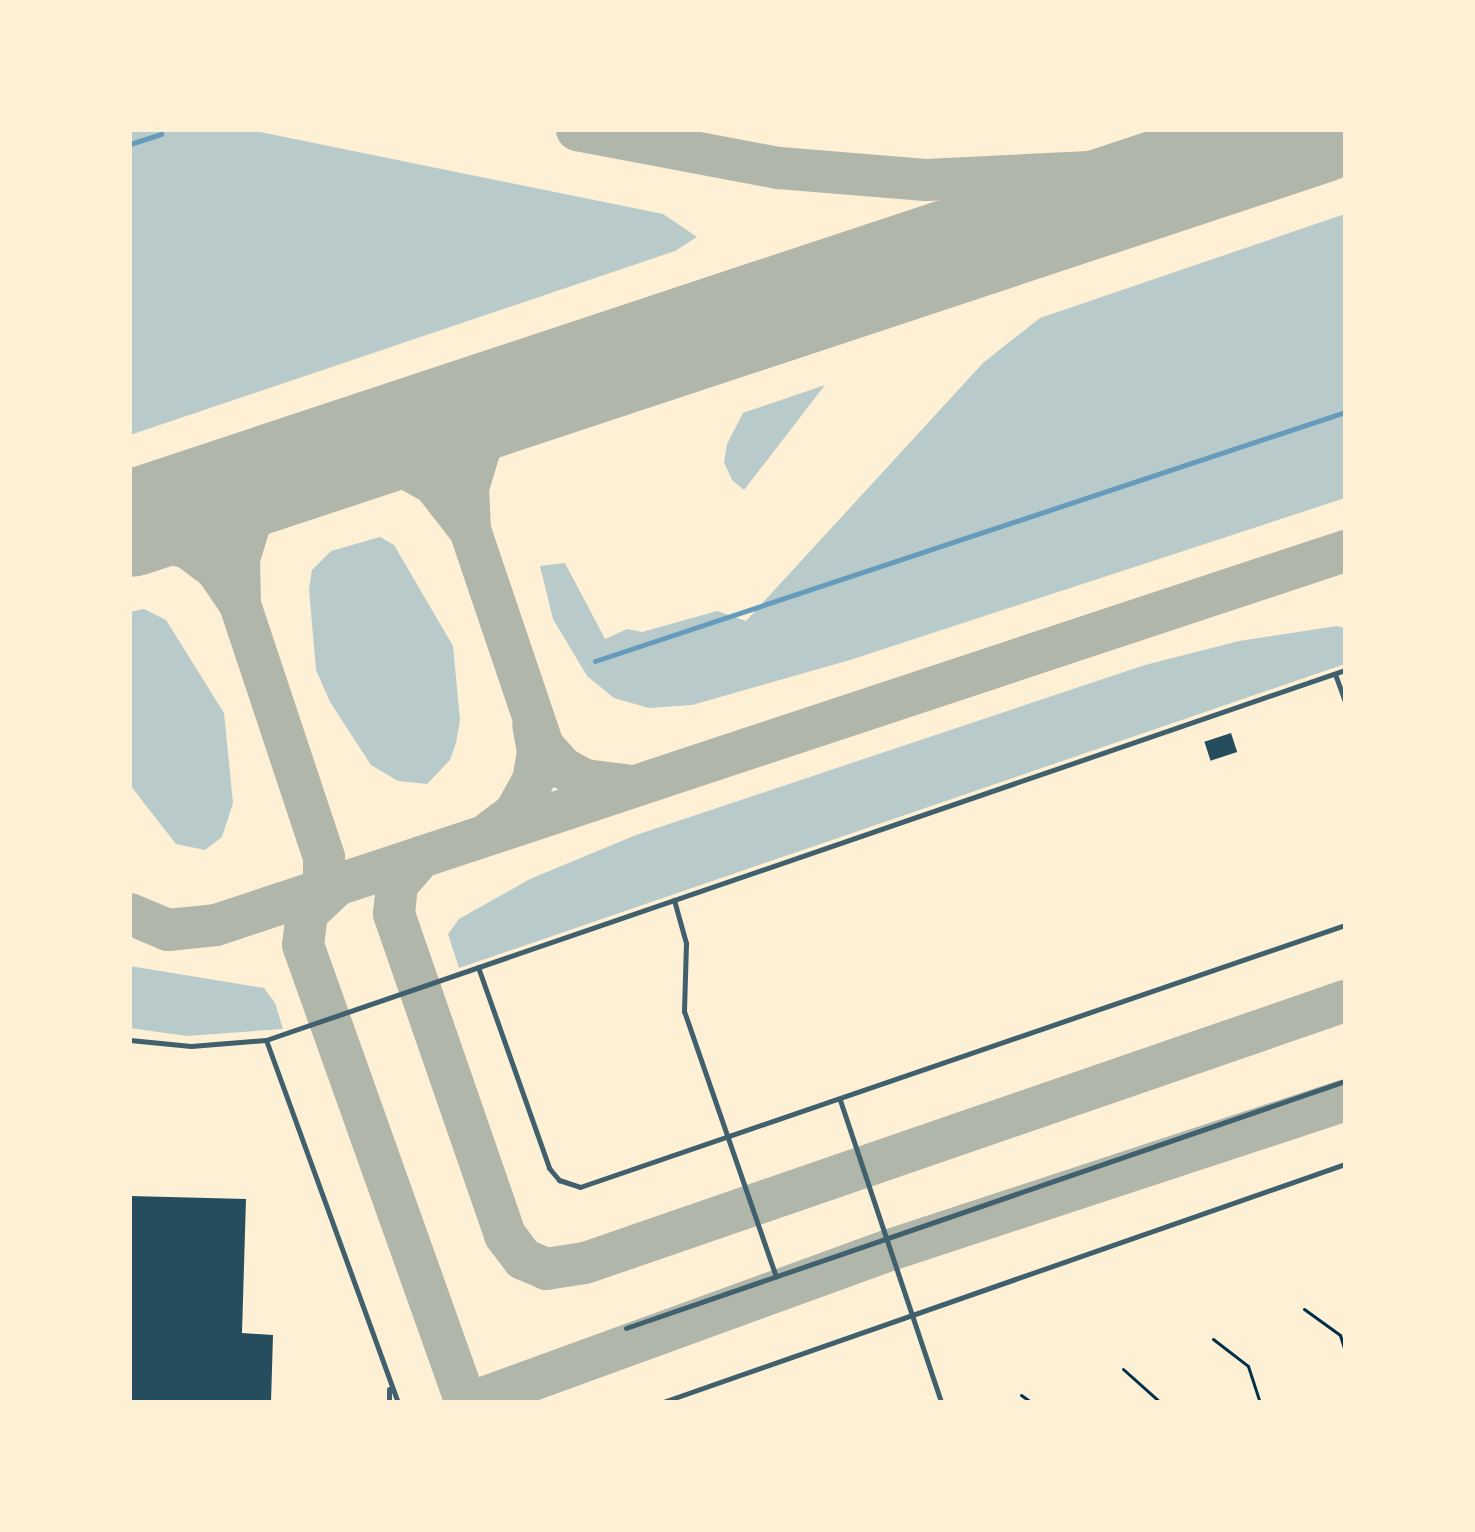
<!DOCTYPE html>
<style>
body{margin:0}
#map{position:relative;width:1475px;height:1532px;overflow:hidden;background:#fdf0d5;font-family:"IBM Plex Sans",sans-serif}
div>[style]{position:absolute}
.green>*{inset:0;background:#b9caca}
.stream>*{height:5px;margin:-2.5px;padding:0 2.5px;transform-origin:2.5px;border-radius:2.5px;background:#669bbc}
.taxiway>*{height:42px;margin:-21px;padding:0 21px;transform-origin:21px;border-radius:21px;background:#b1b6ab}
.runway>*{height:106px;margin:-53px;padding:0 53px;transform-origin:53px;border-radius:53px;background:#b1b6ab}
.building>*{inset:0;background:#264d5e;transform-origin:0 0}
.path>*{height:3px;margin:-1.5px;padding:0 1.5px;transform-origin:1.5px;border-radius:1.5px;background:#003049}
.service>*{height:5px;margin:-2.5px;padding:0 2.5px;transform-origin:2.5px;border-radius:2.5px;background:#3f606c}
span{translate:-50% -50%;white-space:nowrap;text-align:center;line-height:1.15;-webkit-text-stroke:8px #fdf0d5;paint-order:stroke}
.frame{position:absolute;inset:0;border:132px solid #fdf0d5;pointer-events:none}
</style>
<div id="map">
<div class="green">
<i style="clip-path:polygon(130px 130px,250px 130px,663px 214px,697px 237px,675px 251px,130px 435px)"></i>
<i style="clip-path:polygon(1345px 214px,1345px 498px,850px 660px,692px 705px,649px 708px,614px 698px,587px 676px,553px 619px,540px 566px,565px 563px,605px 639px,627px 629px,642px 632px,717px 611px,746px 621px,983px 363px,1040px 318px)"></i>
<i style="clip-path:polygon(825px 385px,744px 490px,732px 480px,724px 462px,727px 444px,743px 413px)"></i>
<i style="clip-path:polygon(380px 537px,394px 545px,453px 646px,460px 720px,456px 743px,450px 760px,427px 784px,398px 781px,371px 765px,330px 702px,316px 670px,309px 589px,312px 570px,331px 551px)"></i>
<i style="clip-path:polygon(144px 609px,166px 620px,224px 713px,233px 803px,222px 837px,205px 850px,176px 844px,130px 785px,130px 612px)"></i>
<i style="clip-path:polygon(1337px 626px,1345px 628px,1345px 664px,459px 968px,448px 934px,459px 919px,530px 879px,636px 835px,1145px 665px,1239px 641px)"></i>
<i style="clip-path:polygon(130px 966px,264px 988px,275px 1003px,283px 1029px,187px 1036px,130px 1028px)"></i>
</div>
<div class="stream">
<i style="left:130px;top:144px;width:33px;rotate:-18deg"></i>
<i style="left:595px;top:661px;width:790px;rotate:-18.37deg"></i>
</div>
<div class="taxiway">
<i style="left:577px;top:130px;width:206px;rotate:10.7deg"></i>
<i style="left:779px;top:168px;width:147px;rotate:4.7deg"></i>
<i style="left:926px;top:180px;width:183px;rotate:-2.8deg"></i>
<i style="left:1109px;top:171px;width:210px;rotate:-11.3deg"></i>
<i style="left:553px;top:384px;width:52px;rotate:150deg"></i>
<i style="left:508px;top:410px;width:41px;rotate:129.1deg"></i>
<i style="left:482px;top:442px;width:48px;rotate:106.9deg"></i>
<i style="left:468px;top:488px;width:42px;rotate:87.3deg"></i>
<i style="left:470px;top:530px;width:228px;rotate:71.3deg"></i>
<i style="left:543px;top:746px;width:30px;rotate:48deg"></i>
<i style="left:563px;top:768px;width:25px;rotate:29deg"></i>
<i style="left:585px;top:780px;width:46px;rotate:7.4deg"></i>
<i style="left:130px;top:533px;width:60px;rotate:14.5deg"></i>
<i style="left:188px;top:548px;width:35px;rotate:37deg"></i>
<i style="left:216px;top:569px;width:42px;rotate:55.6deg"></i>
<i style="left:490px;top:832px;width:31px;rotate:-37deg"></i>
<i style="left:515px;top:813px;width:37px;rotate:-61deg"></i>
<i style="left:533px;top:781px;width:29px;rotate:-80deg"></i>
<i style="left:538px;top:752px;width:27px;rotate:-100deg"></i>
<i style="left:421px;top:857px;width:37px;rotate:131deg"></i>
<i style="left:397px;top:885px;width:29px;rotate:96deg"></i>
<i style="left:394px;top:914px;width:340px;rotate:70.9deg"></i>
<i style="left:505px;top:1235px;width:30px;rotate:53deg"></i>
<i style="left:523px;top:1259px;width:25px;rotate:23deg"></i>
<i style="left:546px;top:1269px;width:39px;rotate:-9deg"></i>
<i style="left:585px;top:1263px;width:804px;rotate:-19.02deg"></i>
<i style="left:336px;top:886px;width:40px;rotate:137deg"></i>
<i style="left:307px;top:913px;width:32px;rotate:97deg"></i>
<i style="left:303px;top:945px;width:485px;rotate:70.4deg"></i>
<i style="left:316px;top:900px;width:24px;rotate:-71deg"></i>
<i style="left:324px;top:877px;width:20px;rotate:-90deg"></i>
<i style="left:324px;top:857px;width:267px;rotate:-108.4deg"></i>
<i style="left:240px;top:604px;width:45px;rotate:-91.3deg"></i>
<i style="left:239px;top:559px;width:37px;rotate:-73deg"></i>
<i style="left:250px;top:524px;width:40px;rotate:-53deg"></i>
<i style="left:274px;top:492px;width:31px;rotate:-38deg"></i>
<i style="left:298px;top:473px;width:65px;rotate:-14.3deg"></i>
<i style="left:361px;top:457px;width:40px;rotate:12deg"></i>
<i style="left:400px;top:465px;width:39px;rotate:29deg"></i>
<i style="left:434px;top:484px;width:58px;rotate:52deg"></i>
<i style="left:130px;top:914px;width:41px;rotate:22.8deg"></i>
<i style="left:168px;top:930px;width:48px;rotate:-5.9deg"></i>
<i style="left:216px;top:925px;width:1189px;rotate:-18.33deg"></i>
<i style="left:472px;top:1402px;width:445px;rotate:-20deg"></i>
<i style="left:890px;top:1250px;width:479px;rotate:-18.2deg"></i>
</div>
<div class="runway">
<i style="left:130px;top:524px;width:1253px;rotate:-18.33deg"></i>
</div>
<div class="building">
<i style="left:1231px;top:733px;width:20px;height:28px;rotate:72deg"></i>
<i style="clip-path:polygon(130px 1196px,246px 1199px,242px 1333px,273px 1335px,271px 1402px,130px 1402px)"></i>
</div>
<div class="path">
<i style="left:1304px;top:1309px;width:44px;rotate:35.8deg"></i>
<i style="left:1340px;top:1335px;width:17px;rotate:73deg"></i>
<i style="left:1213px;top:1339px;width:44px;rotate:37.6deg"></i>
<i style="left:1248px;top:1366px;width:38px;rotate:72deg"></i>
<i style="left:1123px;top:1369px;width:50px;rotate:41.7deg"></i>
<i style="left:1021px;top:1395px;width:12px;rotate:35deg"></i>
</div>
<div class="service">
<i style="left:1335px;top:674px;width:30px;rotate:70deg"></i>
<i style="left:674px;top:900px;width:45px;rotate:74.4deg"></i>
<i style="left:686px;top:943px;width:68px;rotate:91.7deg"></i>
<i style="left:684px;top:1011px;width:281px;rotate:70.9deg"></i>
<i style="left:478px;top:967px;width:213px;rotate:70.5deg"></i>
<i style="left:549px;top:1168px;width:16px;rotate:50deg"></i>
<i style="left:559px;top:1180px;width:22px;rotate:18deg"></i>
<i style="left:580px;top:1187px;width:809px;rotate:-18.91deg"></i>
<i style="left:130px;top:1040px;width:61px;rotate:5.6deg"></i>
<i style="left:191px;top:1046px;width:75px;rotate:-4.6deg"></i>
<i style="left:266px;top:1040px;width:1141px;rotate:-18.93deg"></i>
<i style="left:266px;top:1040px;width:385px;rotate:70deg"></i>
<i style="left:840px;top:1100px;width:318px;rotate:71.5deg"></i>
<i style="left:626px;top:1328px;width:760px;rotate:-18.96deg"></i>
<i style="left:389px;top:1389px;width:13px;rotate:90deg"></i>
<i style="left:663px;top:1402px;width:722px;rotate:-19.24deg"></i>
</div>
<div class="frame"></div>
</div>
